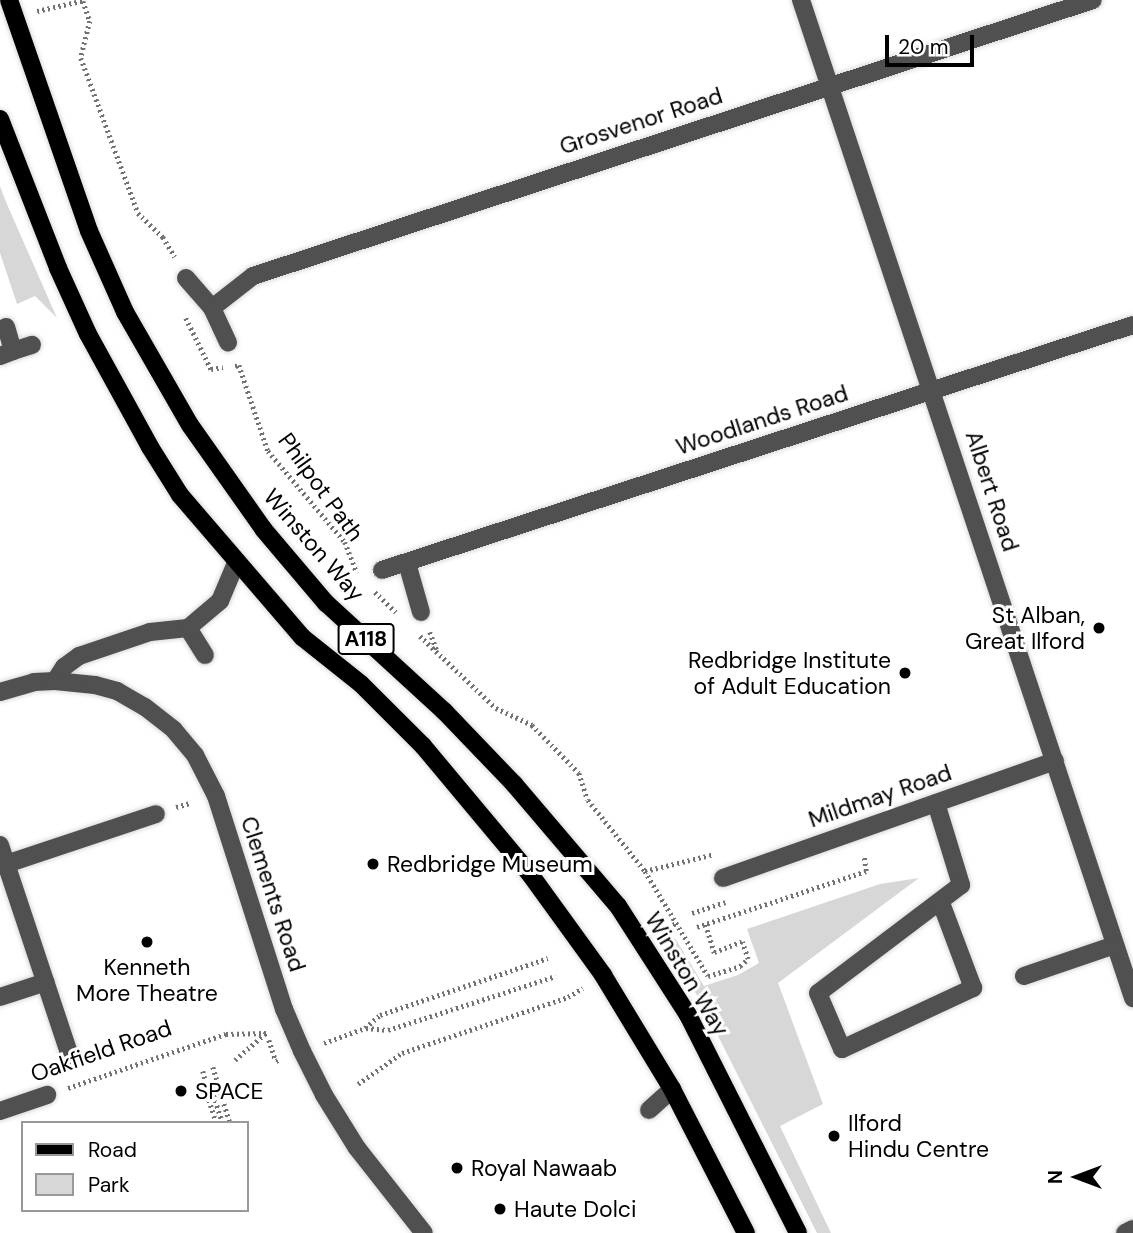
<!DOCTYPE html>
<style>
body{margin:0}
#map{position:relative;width:1133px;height:1233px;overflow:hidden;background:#fff;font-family:"DM Sans",sans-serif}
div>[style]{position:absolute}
.green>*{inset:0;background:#d7d7d7}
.path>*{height:4.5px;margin-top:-2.25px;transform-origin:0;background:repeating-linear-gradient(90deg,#727272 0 2px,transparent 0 5.5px)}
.roads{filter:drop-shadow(0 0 2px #dbdbdb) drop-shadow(0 0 2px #dbdbdb)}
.minor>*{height:18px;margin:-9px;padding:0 9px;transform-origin:9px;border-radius:9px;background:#505050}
.major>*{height:18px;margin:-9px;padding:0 9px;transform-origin:9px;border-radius:9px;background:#000}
.dots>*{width:19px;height:19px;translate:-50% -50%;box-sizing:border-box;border:4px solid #fff;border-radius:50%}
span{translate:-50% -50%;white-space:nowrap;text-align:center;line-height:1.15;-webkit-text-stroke:6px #fff;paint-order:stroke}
.shield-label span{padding:2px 5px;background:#fff;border:2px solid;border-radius:5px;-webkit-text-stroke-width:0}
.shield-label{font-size:21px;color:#000;font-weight:700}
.street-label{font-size:23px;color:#000}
.poi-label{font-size:23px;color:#000}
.right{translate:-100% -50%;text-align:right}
.left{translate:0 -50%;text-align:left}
.legend{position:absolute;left:21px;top:1121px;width:228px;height:91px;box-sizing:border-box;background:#fff;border:2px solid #999;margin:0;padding:9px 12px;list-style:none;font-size:21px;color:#000}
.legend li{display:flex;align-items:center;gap:14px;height:35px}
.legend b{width:35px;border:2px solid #999}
.north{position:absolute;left:1042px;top:1142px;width:70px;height:70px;-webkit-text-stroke:5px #fff;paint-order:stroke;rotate:270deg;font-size:19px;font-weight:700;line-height:28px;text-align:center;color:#000}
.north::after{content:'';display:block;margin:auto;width:24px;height:32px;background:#000;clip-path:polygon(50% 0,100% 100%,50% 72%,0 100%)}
.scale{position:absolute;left:885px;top:35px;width:89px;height:32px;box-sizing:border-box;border:4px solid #000;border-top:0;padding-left:9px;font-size:21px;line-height:24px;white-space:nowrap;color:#000;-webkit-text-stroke:5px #fff;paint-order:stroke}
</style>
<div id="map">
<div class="green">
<i style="clip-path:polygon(0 186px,6px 202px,57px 318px,35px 296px,17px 304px,0 253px)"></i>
<i style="clip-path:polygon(919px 878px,778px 983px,823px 1104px,780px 1126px,831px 1233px,817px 1233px,700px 1000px,665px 945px,675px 938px,704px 986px,738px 975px,759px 963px,747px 929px,880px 884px)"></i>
</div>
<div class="path">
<i style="left:83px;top:1px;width:21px;rotate:71deg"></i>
<i style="left:90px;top:21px;width:38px;rotate:104deg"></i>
<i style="left:81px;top:58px;width:165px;rotate:69.8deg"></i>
<i style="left:138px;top:213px;width:35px;rotate:44deg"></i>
<i style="left:163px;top:237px;width:23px;rotate:59deg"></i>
<i style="left:37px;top:11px;width:49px;rotate:-12.9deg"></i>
<i style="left:186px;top:318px;width:57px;rotate:63.9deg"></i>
<i style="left:211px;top:369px;width:12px;rotate:-9deg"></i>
<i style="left:235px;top:366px;width:4px;rotate:-14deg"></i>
<i style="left:239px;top:365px;width:91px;rotate:71.4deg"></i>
<i style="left:268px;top:451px;width:119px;rotate:49.8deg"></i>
<i style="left:345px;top:542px;width:33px;rotate:69deg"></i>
<i style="left:375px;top:592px;width:29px;rotate:44deg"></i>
<i style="left:430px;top:632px;width:19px;rotate:69deg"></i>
<i style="left:420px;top:636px;width:105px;rotate:43.5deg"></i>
<i style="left:496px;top:708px;width:40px;rotate:25deg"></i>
<i style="left:532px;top:725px;width:67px;rotate:45.6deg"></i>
<i style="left:579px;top:773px;width:28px;rotate:72deg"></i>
<i style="left:588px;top:800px;width:91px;rotate:51.2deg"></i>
<i style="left:645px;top:871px;width:122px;rotate:59deg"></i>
<i style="left:708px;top:976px;width:34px;rotate:-17deg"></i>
<i style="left:740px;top:966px;width:11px;rotate:-41deg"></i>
<i style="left:748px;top:959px;width:18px;rotate:-109deg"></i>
<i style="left:742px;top:942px;width:30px;rotate:159deg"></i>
<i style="left:714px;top:953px;width:31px;rotate:-107deg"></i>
<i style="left:176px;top:807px;width:15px;rotate:-16deg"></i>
<i style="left:645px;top:871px;width:71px;rotate:-13.8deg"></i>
<i style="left:692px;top:913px;width:35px;rotate:-18deg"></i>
<i style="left:697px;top:927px;width:178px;rotate:-18.3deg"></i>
<i style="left:866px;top:871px;width:15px;rotate:-98deg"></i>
<i style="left:663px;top:928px;width:3px;rotate:72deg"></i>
<i style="left:664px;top:931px;width:14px;rotate:-34deg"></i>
<i style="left:366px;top:1028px;width:22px;rotate:5deg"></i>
<i style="left:388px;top:1030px;width:176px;rotate:-17.8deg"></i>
<i style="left:269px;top:1040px;width:22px;rotate:72deg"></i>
<i style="left:276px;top:1061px;width:4px;rotate:-27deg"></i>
<i style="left:324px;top:1043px;width:44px;rotate:-20.1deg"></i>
<i style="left:365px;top:1028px;width:20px;rotate:-41deg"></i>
<i style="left:380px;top:1015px;width:177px;rotate:-18.7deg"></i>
<i style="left:235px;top:1060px;width:41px;rotate:-41.1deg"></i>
<i style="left:213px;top:1067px;width:59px;rotate:73.1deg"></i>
<i style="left:203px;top:1071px;width:16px;rotate:75deg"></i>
<i style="left:358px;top:1084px;width:54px;rotate:-35.2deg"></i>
<i style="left:402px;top:1053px;width:175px;rotate:-18.6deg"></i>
<i style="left:568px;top:997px;width:17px;rotate:-31deg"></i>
<i style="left:68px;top:1088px;width:167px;rotate:-18.9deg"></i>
<i style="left:226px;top:1034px;width:41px;rotate:-1.4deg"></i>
<i style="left:216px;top:1123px;width:32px;rotate:-108deg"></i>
<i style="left:206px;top:1093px;width:7px;rotate:-82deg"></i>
<i style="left:207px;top:1086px;width:6px;rotate:39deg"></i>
<i style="left:212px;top:1090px;width:35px;rotate:72deg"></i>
</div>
<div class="roads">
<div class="minor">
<i style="left:801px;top:0;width:1052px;rotate:71.6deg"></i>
<i style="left:186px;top:278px;width:40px;rotate:49deg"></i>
<i style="left:212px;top:308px;width:52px;rotate:-38deg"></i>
<i style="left:253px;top:276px;width:884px;rotate:-18.19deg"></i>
<i style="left:212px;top:308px;width:38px;rotate:65deg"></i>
<i style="left:13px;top:351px;width:20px;rotate:-18deg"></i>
<i style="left:0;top:356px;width:14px;rotate:-21deg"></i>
<i style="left:13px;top:351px;width:25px;rotate:-106deg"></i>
<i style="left:407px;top:563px;width:51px;rotate:74.1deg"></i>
<i style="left:382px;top:570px;width:790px;rotate:-18.07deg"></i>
<i style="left:188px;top:628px;width:32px;rotate:58deg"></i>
<i style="left:55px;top:681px;width:17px;rotate:-57deg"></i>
<i style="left:64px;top:667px;width:19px;rotate:-36deg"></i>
<i style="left:79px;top:656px;width:75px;rotate:-18.7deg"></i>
<i style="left:150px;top:632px;width:38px;rotate:-6deg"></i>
<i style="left:188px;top:628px;width:42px;rotate:-40.2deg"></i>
<i style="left:220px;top:601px;width:41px;rotate:-67.2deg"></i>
<i style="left:0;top:692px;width:35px;rotate:-16deg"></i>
<i style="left:34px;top:682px;width:21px;rotate:-3deg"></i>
<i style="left:55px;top:681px;width:40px;rotate:5.7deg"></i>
<i style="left:95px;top:685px;width:23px;rotate:15deg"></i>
<i style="left:117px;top:691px;width:32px;rotate:30deg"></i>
<i style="left:145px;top:707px;width:37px;rotate:38deg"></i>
<i style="left:174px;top:730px;width:33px;rotate:50deg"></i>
<i style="left:195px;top:755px;width:46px;rotate:62.9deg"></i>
<i style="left:216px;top:796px;width:224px;rotate:72.3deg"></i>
<i style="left:284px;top:1009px;width:46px;rotate:66.8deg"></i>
<i style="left:302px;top:1051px;width:49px;rotate:63.4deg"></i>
<i style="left:324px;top:1095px;width:62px;rotate:58.1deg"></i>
<i style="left:357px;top:1148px;width:108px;rotate:51.8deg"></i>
<i style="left:936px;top:803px;width:86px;rotate:73deg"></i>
<i style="left:961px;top:885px;width:179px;rotate:142.9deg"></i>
<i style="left:818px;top:993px;width:61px;rotate:66.8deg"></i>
<i style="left:842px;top:1049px;width:145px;rotate:-25deg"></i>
<i style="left:973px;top:988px;width:91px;rotate:-110.6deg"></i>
<i style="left:0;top:845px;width:20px;rotate:72deg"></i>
<i style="left:723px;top:878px;width:352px;rotate:-19.4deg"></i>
<i style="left:1024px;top:976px;width:96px;rotate:-18.8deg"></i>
<i style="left:0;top:997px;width:48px;rotate:-18.1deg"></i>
<i style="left:70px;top:1056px;width:202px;rotate:-108.4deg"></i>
<i style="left:6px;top:864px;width:158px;rotate:-18.4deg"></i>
<i style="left:649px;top:1110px;width:31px;rotate:-42deg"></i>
<i style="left:0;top:1111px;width:50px;rotate:-18.8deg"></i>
<i style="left:1125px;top:1233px;width:9px;rotate:-27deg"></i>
</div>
<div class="major">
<i style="left:9px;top:0;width:244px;rotate:70.9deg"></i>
<i style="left:89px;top:231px;width:89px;rotate:66deg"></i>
<i style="left:125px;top:312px;width:130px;rotate:60.1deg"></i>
<i style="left:190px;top:425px;width:128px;rotate:54.8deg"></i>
<i style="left:264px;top:530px;width:96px;rotate:49.7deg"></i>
<i style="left:326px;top:603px;width:160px;rotate:42.5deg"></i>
<i style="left:444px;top:711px;width:101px;rotate:46.2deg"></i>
<i style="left:514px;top:784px;width:160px;rotate:49.6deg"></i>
<i style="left:618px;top:906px;width:130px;rotate:57.3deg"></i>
<i style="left:688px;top:1015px;width:244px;rotate:63.2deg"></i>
<i style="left:0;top:119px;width:160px;rotate:68.7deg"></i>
<i style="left:58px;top:268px;width:72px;rotate:65.6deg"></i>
<i style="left:88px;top:334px;width:129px;rotate:61.2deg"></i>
<i style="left:150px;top:447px;width:57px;rotate:58deg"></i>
<i style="left:180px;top:495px;width:187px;rotate:49.3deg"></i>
<i style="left:302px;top:637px;width:75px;rotate:38.5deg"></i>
<i style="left:361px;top:684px;width:88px;rotate:45deg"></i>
<i style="left:423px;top:746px;width:167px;rotate:50.1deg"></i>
<i style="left:530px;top:874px;width:125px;rotate:54.1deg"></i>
<i style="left:603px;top:975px;width:133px;rotate:58.8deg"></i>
<i style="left:672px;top:1089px;width:162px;rotate:62.8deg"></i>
</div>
</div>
<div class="dots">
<i style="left:1099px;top:628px;background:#000"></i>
<i style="left:905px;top:673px;background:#000"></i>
<i style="left:373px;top:864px;background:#000"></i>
<i style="left:147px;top:942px;background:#000"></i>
<i style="left:181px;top:1091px;background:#000"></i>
<i style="left:834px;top:1136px;background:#000"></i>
<i style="left:457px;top:1168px;background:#000"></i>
<i style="left:500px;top:1209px;background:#000"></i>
</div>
<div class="shield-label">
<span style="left:366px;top:639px">A118</span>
</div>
<div class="street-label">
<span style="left:641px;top:121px;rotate:-18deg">Grosvenor Road</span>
<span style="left:762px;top:420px;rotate:-18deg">Woodlands Road</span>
<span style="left:321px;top:487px;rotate:54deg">Philpot Path</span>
<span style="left:992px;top:491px;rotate:72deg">Albert Road</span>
<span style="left:314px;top:545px;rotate:49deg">Winston Way</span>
<span style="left:880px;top:796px;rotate:-19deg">Mildmay Road</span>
<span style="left:273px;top:894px;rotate:72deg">Clements Road</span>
<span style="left:687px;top:974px;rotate:59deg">Winston Way</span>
<span style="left:101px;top:1051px;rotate:-19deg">Oakfield Road</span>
</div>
<div class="poi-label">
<span class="right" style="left:1085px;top:628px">St Alban,<br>Great Ilford</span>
<span class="right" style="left:891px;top:673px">Redbridge Institute<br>of Adult Education</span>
<span class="left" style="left:387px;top:864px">Redbridge Museum</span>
<span style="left:147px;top:980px">Kenneth<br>More Theatre</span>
<span class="left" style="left:195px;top:1091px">SPACE</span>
<span class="left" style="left:848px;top:1136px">Ilford<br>Hindu Centre</span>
<span class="left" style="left:471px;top:1168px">Royal Nawaab</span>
<span class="left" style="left:514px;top:1209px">Haute Dolci</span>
</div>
<ul class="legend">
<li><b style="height:9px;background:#000"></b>Road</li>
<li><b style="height:19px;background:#d7d7d7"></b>Park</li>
</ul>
<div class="north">N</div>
<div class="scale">20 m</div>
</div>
